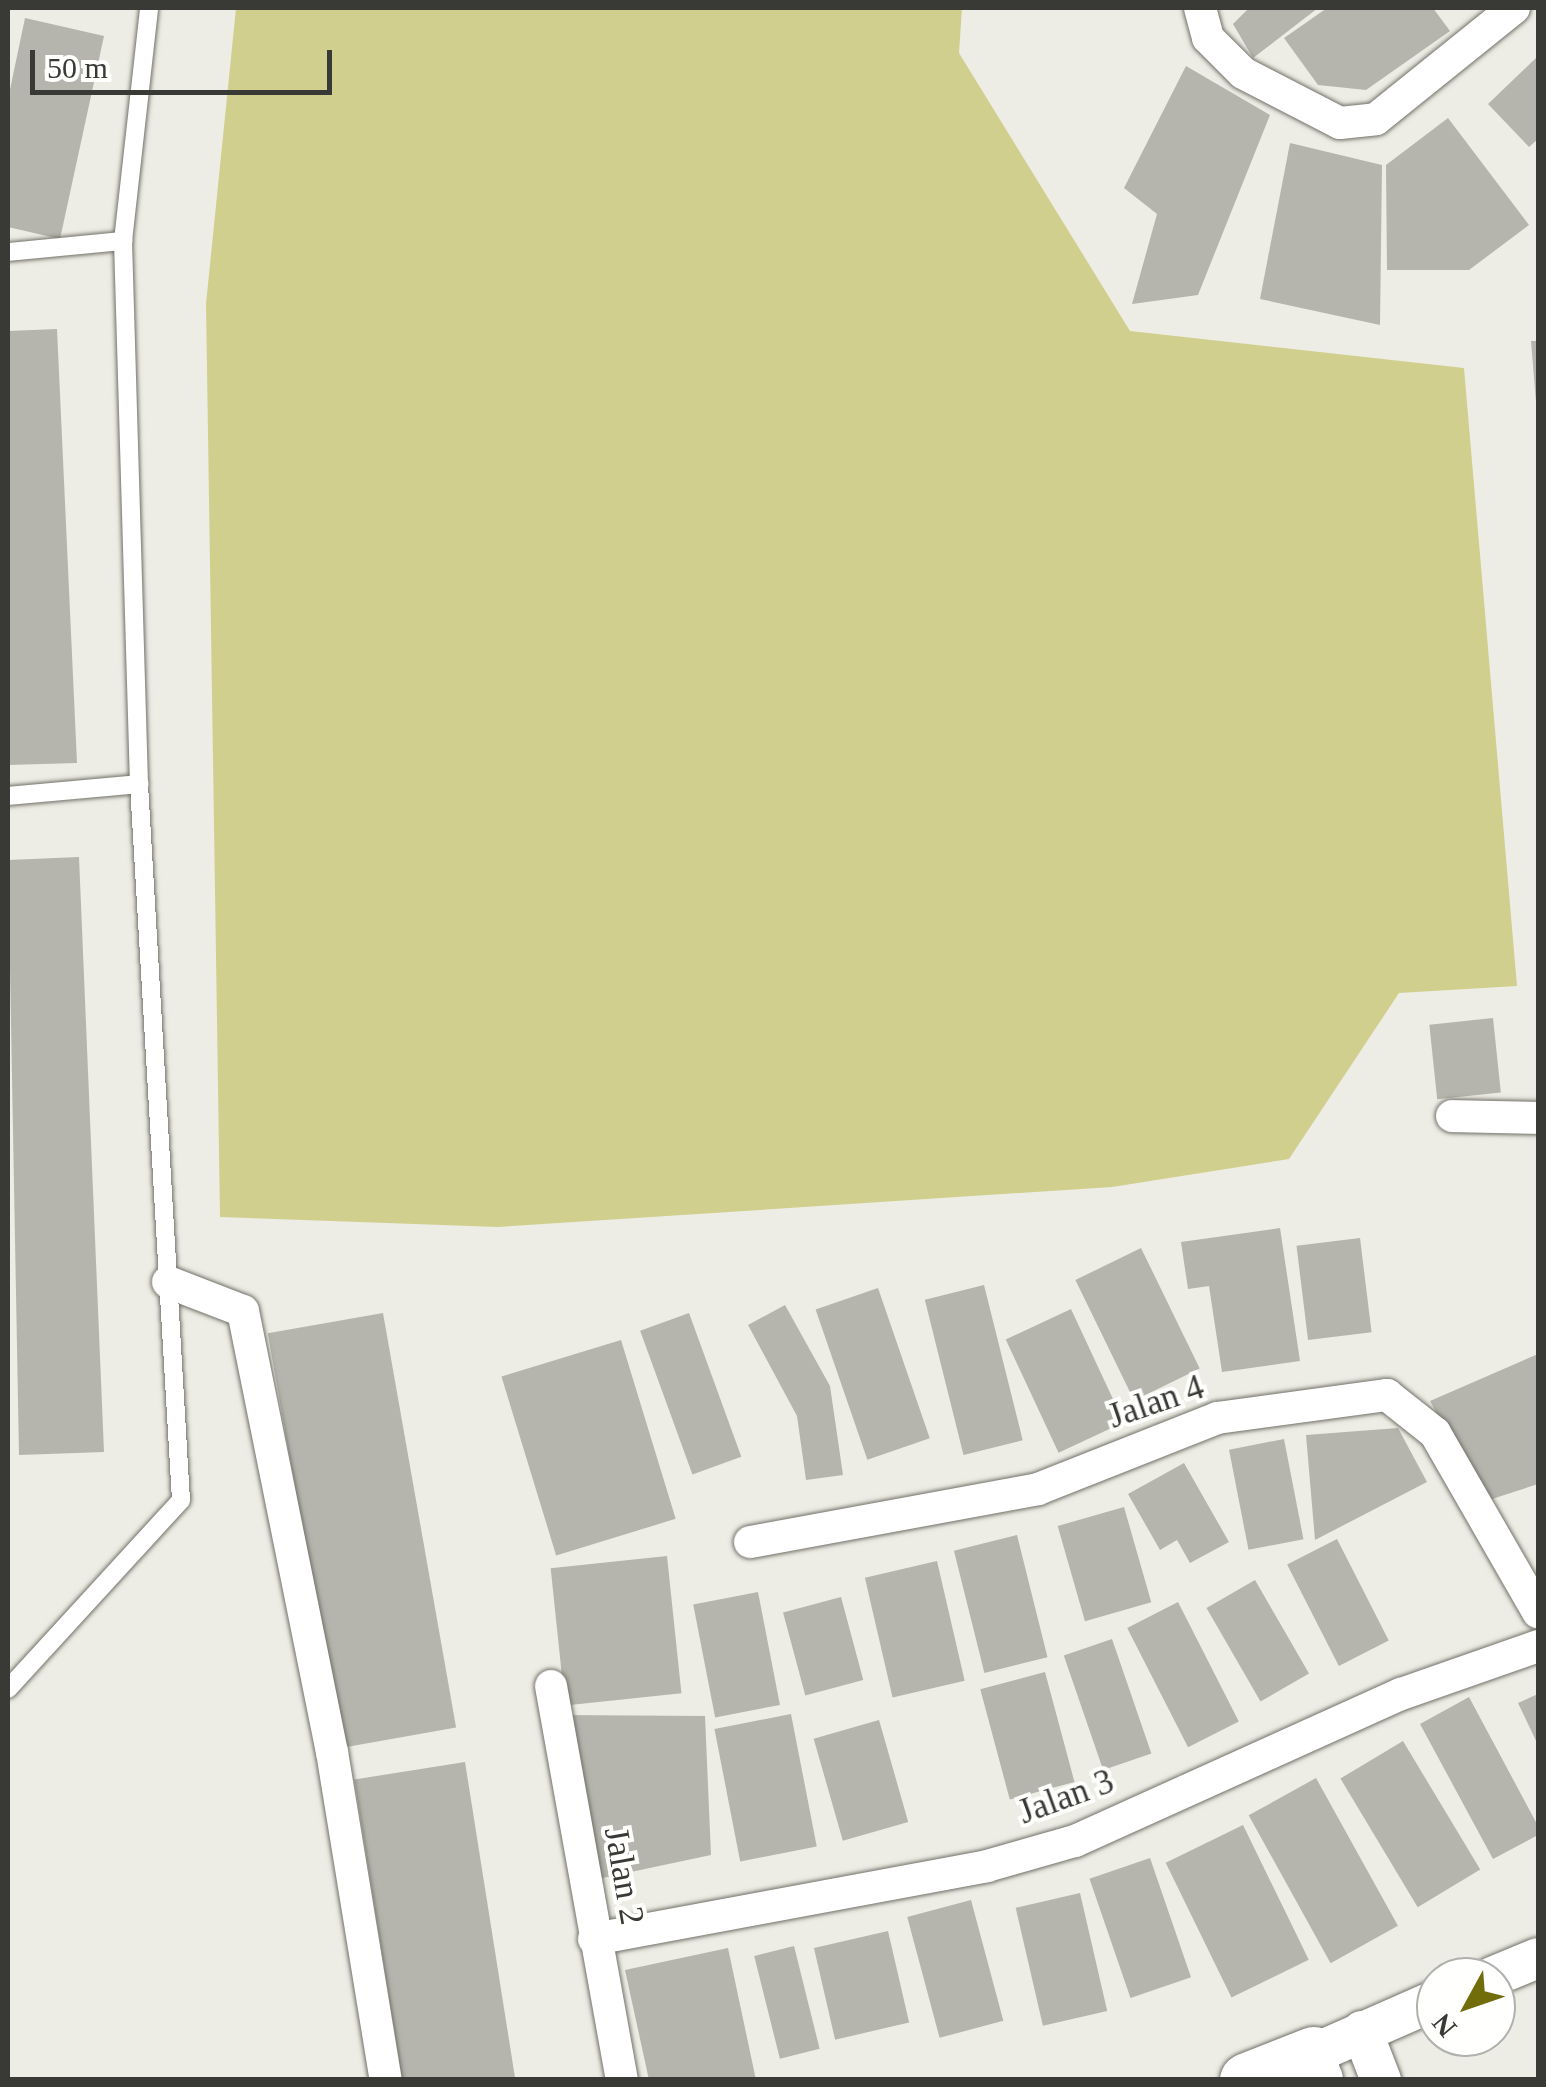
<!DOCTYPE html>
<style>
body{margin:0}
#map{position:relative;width:1546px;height:2087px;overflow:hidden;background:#edede5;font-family:Georgia,serif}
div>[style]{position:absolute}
.green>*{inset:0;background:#d1cf8e}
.building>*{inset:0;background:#b5b5ad;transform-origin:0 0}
.roads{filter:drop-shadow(0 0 2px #717169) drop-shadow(0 0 2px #717169)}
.service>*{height:18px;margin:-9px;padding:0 9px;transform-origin:9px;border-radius:9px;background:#fff}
.minor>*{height:32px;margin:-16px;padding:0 16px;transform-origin:16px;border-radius:16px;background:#fff}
.tertiary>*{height:40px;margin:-20px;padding:0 20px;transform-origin:20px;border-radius:20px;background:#fff}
.motorway>*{height:55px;margin:-27.5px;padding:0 27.5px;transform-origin:27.5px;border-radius:27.5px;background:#fff}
span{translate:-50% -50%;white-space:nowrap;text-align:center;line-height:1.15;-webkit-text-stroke:8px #fffffe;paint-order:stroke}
.street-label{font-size:35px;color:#393936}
.frame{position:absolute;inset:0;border:10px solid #393936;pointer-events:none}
.north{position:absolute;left:1416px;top:1957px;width:100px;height:100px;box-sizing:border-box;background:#fffffe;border:2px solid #b0b0ae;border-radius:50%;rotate:230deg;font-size:28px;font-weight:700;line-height:40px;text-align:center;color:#393936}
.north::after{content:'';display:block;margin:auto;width:35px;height:45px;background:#716d0b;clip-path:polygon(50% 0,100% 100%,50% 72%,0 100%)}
.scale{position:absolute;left:30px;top:50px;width:302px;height:45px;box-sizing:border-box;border:5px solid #393936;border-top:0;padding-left:12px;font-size:30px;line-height:35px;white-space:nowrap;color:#393936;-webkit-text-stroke:8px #fffffe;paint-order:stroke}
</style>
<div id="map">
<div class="green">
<i style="clip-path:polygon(236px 8px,962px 8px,959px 53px,1130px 331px,1464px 368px,1517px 986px,1399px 993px,1289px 1159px,1112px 1187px,498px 1227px,220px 1217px,206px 304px)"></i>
</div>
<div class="building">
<i style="clip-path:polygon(1249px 8px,1318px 8px,1253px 58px,1233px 24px)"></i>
<i style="clip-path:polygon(1327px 8px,1433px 8px,1450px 31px,1366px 90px,1318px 85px,1284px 38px)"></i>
<i style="clip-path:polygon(25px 18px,104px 36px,60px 239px,8px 227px,8px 99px)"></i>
<i style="clip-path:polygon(1538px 56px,1538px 139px,1529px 147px,1488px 104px)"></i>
<i style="clip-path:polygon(1186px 66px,1270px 115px,1198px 295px,1132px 304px,1157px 214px,1124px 188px)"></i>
<i style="clip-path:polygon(1448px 118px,1529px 225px,1469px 270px,1387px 270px,1386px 165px)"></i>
<i style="clip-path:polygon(1290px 143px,1382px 165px,1380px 325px,1260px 299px)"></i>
<i style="clip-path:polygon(57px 329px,77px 763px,8px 765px,8px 331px)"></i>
<i style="clip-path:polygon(1531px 341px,1538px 341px,1538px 402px,1536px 402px)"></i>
<i style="clip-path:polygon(79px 857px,104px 1452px,19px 1455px,8px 860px)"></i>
<i style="left:1493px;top:1018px;width:75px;height:64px;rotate:84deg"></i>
<i style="clip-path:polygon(1280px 1228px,1300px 1361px,1222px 1372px,1209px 1286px,1188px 1289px,1181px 1242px)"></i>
<i style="left:1360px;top:1238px;width:95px;height:64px;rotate:83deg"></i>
<i style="left:1141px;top:1248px;width:134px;height:73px;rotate:64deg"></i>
<i style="left:984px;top:1285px;width:160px;height:61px;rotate:76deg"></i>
<i style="left:878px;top:1288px;width:159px;height:66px;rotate:71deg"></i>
<i style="clip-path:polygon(785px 1305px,830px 1386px,843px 1475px,806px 1480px,797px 1416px,748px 1325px)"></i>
<i style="left:1071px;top:1309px;width:125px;height:72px;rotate:65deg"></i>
<i style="left:383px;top:1313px;width:421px;height:117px;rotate:80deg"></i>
<i style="left:689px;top:1313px;width:153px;height:52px;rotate:70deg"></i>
<i style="left:621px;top:1340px;width:187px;height:125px;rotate:73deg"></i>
<i style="clip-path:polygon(1538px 1354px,1538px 1484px,1486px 1501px,1430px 1401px)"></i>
<i style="clip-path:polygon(1398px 1428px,1427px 1482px,1315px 1540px,1306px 1435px)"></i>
<i style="left:1284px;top:1439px;width:102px;height:56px;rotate:79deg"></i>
<i style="clip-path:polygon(1184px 1463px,1229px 1542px,1190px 1563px,1177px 1540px,1160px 1550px,1128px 1494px)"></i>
<i style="left:1124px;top:1507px;width:99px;height:69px;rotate:74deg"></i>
<i style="left:1017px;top:1535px;width:126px;height:65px;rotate:76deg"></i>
<i style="left:1337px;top:1539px;width:114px;height:56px;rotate:63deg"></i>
<i style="left:667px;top:1556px;width:138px;height:117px;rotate:84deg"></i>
<i style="left:937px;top:1561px;width:123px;height:74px;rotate:77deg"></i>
<i style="left:1255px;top:1580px;width:108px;height:56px;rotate:60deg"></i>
<i style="left:758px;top:1592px;width:115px;height:66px;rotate:79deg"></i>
<i style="left:841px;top:1597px;width:86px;height:60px;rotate:75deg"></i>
<i style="left:1178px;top:1602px;width:134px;height:57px;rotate:63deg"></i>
<i style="left:1112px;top:1639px;width:121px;height:51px;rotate:71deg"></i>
<i style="left:1045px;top:1672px;width:114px;height:67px;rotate:75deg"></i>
<i style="clip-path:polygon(1538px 1694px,1538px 1745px,1518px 1703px)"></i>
<i style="clip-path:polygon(1469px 1697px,1538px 1826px,1538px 1835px,1493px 1859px,1420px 1724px)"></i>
<i style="left:791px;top:1714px;width:135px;height:78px;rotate:79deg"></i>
<i style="clip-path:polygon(560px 1715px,705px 1716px,711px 1855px,593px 1880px)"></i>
<i style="left:879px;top:1720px;width:106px;height:68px;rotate:74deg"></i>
<i style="left:1403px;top:1741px;width:150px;height:73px;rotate:59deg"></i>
<i style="left:465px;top:1762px;width:322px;height:112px;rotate:81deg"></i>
<i style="left:1316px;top:1778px;width:169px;height:77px;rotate:61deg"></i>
<i style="left:1243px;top:1825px;width:150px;height:86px;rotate:64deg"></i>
<i style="left:1150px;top:1858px;width:126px;height:64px;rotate:71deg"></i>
<i style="left:1080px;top:1893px;width:121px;height:66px;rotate:77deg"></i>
<i style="left:971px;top:1900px;width:125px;height:66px;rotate:75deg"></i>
<i style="left:888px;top:1931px;width:94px;height:76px;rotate:77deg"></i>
<i style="left:794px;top:1946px;width:106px;height:41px;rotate:76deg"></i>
<i style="clip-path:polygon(728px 1948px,756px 2080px,649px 2080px,625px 1970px)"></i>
</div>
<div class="roads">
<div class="service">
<i style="left:8px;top:252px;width:116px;rotate:-5.5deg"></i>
<i style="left:8px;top:796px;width:132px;rotate:-5.2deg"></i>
<i style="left:8px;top:1689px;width:256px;rotate:-47.5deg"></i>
<i style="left:181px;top:1500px;width:717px;rotate:-93.36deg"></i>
<i style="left:139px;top:784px;width:543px;rotate:-91.69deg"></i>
<i style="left:123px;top:241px;width:234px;rotate:-83.6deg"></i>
</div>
<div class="minor">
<i style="left:1200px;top:8px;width:31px;rotate:75deg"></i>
<i style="left:1208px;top:38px;width:49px;rotate:45deg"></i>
<i style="left:1243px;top:73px;width:109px;rotate:27.3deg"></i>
<i style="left:1340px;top:123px;width:36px;rotate:-6deg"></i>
<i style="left:1376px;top:119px;width:177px;rotate:-38.8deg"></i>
<i style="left:1452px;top:1116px;width:86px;rotate:1.3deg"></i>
<i style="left:168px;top:1282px;width:80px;rotate:21.1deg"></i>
<i style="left:243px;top:1311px;width:450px;rotate:78.6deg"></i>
<i style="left:332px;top:1752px;width:332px;rotate:80.7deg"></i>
<i style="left:750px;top:1542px;width:293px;rotate:-10.4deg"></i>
<i style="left:1038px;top:1489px;width:193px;rotate:-21.6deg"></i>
<i style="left:1217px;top:1418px;width:172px;rotate:-7.7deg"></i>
<i style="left:1387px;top:1395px;width:61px;rotate:38.4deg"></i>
<i style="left:1435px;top:1433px;width:207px;rotate:60.1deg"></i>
<i style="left:551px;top:1686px;width:400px;rotate:79.8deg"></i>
<i style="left:594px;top:1939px;width:400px;rotate:-10.5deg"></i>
<i style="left:987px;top:1866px;width:91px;rotate:-15.9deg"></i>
<i style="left:1075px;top:1841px;width:358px;rotate:-24.3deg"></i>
<i style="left:1401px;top:1694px;width:145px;rotate:-19.3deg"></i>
</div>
<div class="tertiary">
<i style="left:1492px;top:1977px;width:50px;rotate:-22.4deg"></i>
<i style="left:1362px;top:2031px;width:53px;rotate:68.8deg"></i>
<i style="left:1323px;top:2079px;width:27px;rotate:-112deg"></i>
<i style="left:1313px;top:2054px;width:134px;rotate:-23.7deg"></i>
</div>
<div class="motorway">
<i style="left:1247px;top:2080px;width:71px;rotate:-21.5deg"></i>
</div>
</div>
<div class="street-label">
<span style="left:1156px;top:1402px;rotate:-19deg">Jalan 4</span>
<span style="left:1066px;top:1797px;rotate:-20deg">Jalan 3</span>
<span style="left:624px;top:1876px;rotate:80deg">Jalan 2</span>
</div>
<div class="frame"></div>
<div class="north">N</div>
<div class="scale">50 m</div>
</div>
